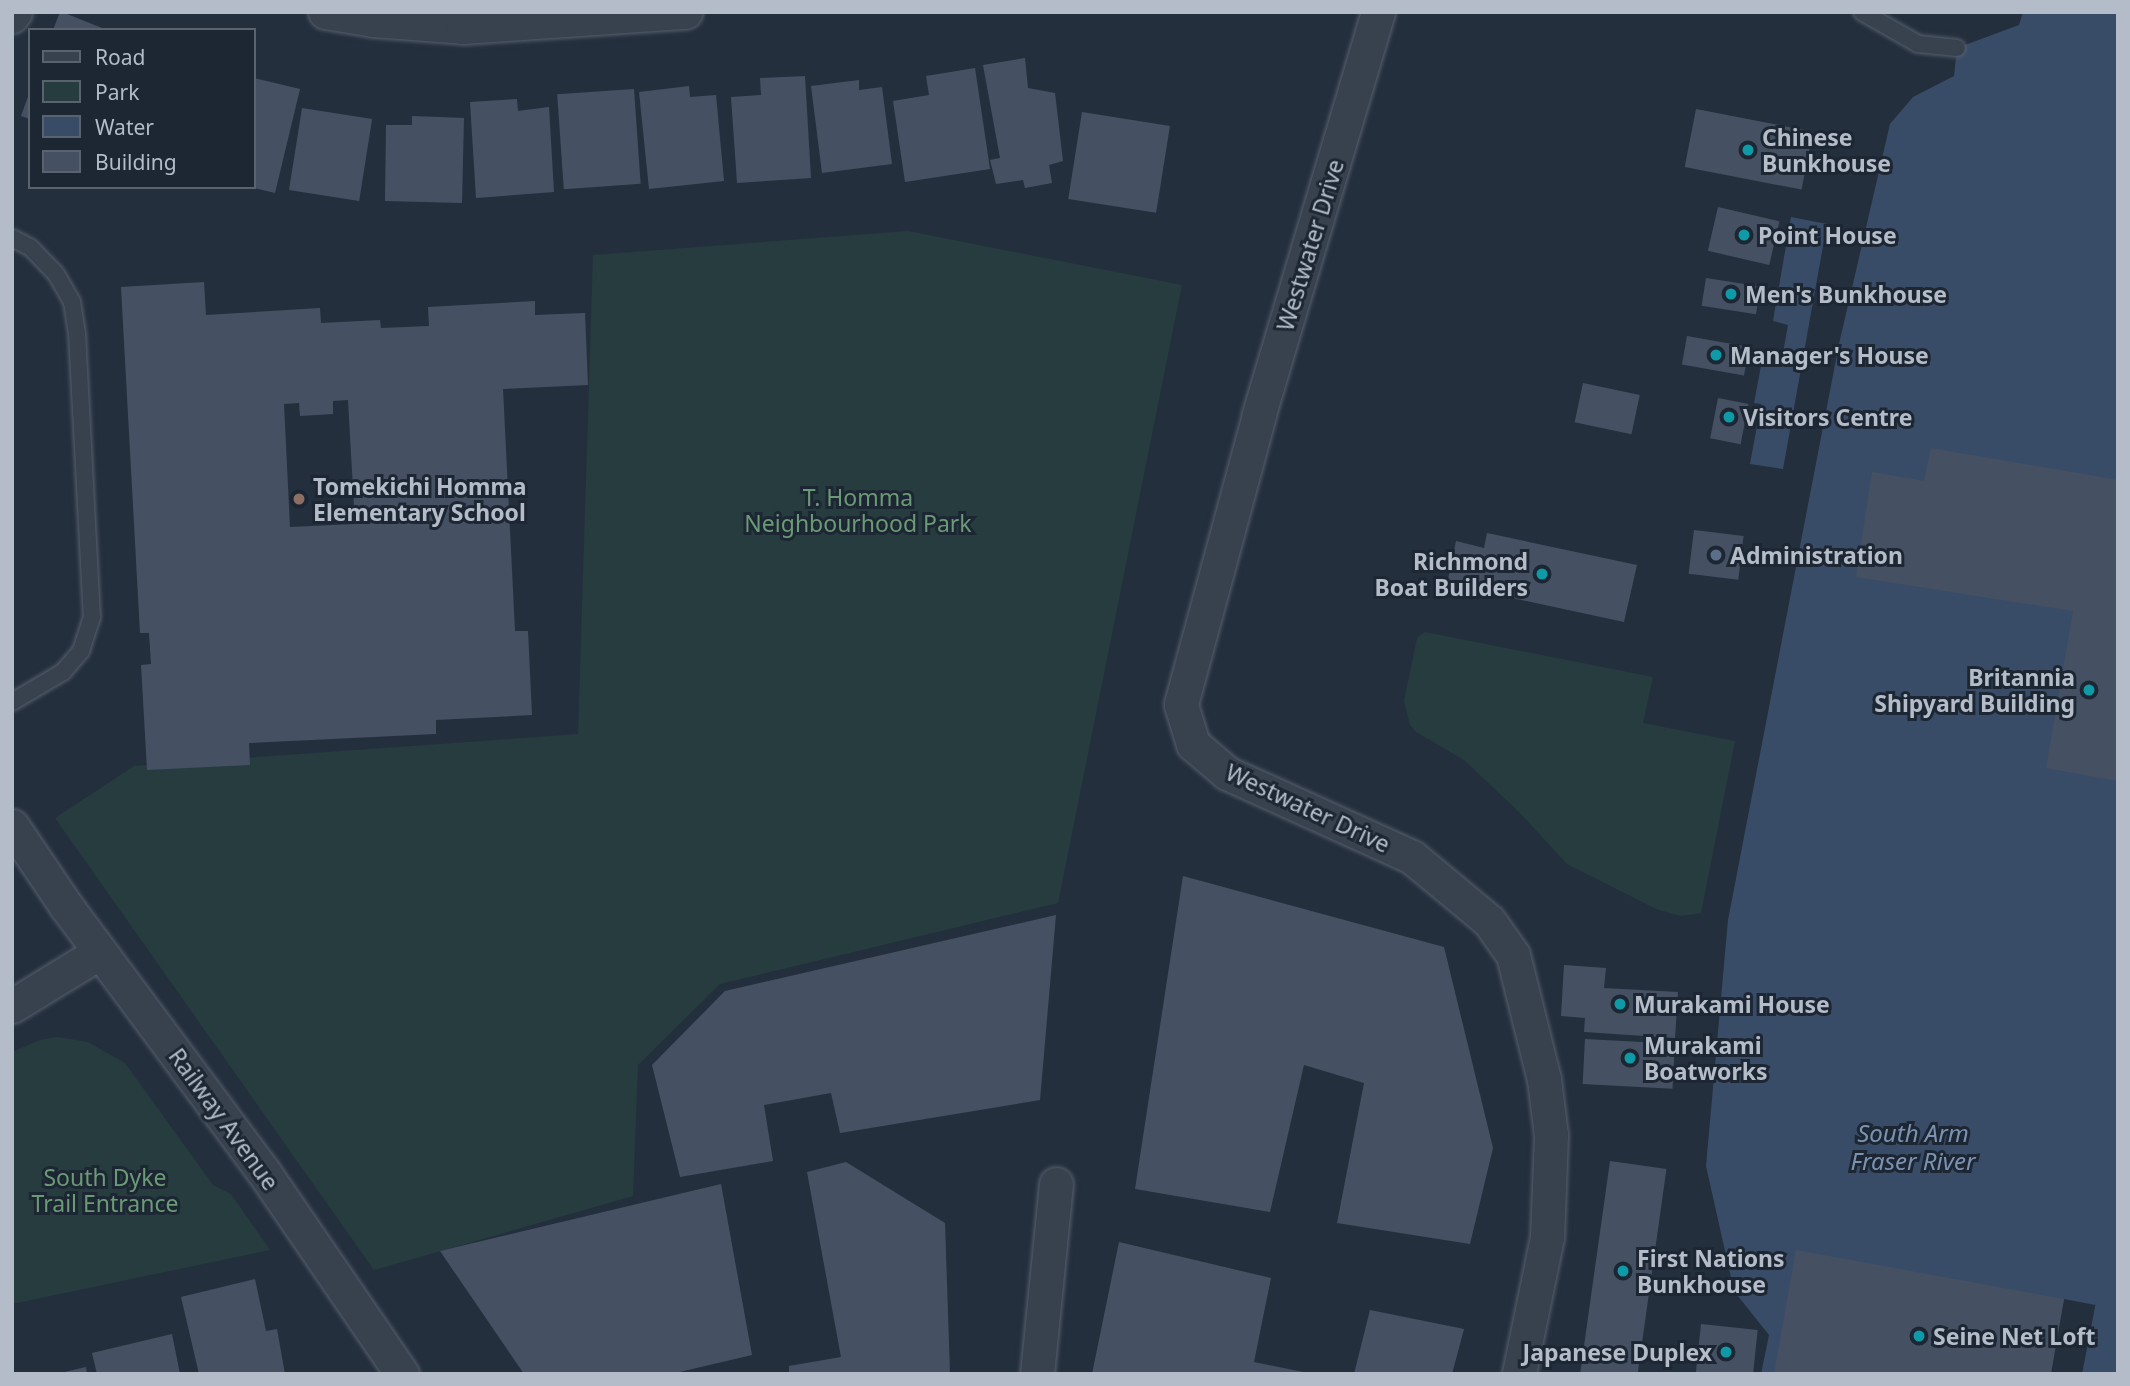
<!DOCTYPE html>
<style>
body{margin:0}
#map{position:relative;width:2130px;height:1386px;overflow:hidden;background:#242f3e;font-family:"Noto Sans",sans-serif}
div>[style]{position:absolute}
.green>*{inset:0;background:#263c3f}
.water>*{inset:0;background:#394c67}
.pier>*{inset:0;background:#242f3e;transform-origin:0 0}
.building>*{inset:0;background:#455162;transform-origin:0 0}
.roads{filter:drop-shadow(0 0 2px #565f6c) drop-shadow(0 0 2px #565f6c)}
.lane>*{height:16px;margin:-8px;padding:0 8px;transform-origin:8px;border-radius:8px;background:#38414e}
.street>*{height:33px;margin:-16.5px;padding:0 16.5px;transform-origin:16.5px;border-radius:16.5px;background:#38414e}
.dots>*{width:19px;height:19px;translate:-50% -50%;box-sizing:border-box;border:4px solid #1d2633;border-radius:50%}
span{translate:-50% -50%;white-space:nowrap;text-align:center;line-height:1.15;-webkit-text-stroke:6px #1d2633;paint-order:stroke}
.poi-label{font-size:23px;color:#b4bcc9;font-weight:700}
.left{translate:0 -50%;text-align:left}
.right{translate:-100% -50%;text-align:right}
.street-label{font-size:23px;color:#b4bcc9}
.park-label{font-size:23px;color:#6b9a76}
.water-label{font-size:24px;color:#7c92b1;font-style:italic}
.frame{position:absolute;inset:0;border:14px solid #b4bcc9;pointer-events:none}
.legend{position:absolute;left:28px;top:28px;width:228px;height:161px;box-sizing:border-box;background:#1d2633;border:2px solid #59626f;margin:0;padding:9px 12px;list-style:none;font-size:21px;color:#b4bcc9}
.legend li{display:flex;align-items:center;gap:14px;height:35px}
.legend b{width:35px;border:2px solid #59626f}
</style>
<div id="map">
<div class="green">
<i style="clip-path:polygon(908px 231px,1182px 285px,1058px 903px,720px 984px,638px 1065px,633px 1196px,374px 1270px,55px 818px,134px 766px,578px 734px,593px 255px)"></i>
<i style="clip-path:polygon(1425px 632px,1653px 677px,1643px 723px,1735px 741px,1701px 913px,1681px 916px,1656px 909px,1567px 864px,1520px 813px,1464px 760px,1416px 732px,1410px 725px,1404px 701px,1417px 638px)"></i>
<i style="clip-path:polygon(58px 1037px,88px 1042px,125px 1063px,213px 1185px,231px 1194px,270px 1250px,12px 1304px,12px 1052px,40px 1040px)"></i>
</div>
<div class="water">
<i style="clip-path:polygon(2023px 12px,2118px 12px,2118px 1374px,1761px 1374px,1769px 1335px,1734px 1291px,1706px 1166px,1728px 920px,1839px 344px,1890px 124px,1913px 97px,1954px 76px,1957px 48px,2019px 25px)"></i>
<i style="clip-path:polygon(1791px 217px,1827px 224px,1783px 469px,1750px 464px,1761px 404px,1754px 403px,1764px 350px,1783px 353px,1788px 325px,1773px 321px)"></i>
</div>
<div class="pier">
<i style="left:2064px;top:1299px;width:32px;height:76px;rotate:11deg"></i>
</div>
<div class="building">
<i style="clip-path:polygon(60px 12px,62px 12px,107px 30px,53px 30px)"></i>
<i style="clip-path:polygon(1025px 58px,1028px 88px,1055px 93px,1063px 161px,1049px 165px,1052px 183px,1025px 188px,1023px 180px,996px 184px,990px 160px,1000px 158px,983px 65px)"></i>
<i style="clip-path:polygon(975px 68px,990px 169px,905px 182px,893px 101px,929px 95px,926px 76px)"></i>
<i style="clip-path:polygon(805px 76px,811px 178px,737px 183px,731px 97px,761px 95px,760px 78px)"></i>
<i style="clip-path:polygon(254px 78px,300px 89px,275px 193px,254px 188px)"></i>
<i style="clip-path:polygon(859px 80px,859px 90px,882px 87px,892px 164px,822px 173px,811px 86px)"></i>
<i style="clip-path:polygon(689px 86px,690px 97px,716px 95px,724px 181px,649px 189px,639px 92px)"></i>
<i style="left:634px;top:89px;width:95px;height:77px;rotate:86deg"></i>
<i style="clip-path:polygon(29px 94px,30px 94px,30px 119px,21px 116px)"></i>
<i style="clip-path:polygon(517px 99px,518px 111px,549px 107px,554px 192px,476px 198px,470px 102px)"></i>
<i style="left:302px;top:108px;width:71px;height:83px;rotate:9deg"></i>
<i style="left:1696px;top:109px;width:119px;height:59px;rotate:11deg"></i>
<i style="left:1082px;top:112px;width:89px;height:88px;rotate:9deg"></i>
<i style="clip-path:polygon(412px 116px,464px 118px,462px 203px,385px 201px,386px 125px,412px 125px)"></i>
<i style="left:1718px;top:207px;width:63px;height:45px;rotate:13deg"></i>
<i style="left:1706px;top:278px;width:55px;height:28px;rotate:9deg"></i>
<i style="clip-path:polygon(evenodd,204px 282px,206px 315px,320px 308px,321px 323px,380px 320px,381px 328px,429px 326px,428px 307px,535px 301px,535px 315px,585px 313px,588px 385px,503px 389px,515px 631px,528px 631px,532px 715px,436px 720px,436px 734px,249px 743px,250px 765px,147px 770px,141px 665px,151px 664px,149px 633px,140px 633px,121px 287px,204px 282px,348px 400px,355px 524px,290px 527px,284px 404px,299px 403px,300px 416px,333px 414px,333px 401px,348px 400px)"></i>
<i style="left:1687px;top:336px;width:63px;height:29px;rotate:10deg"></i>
<i style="left:1583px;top:383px;width:58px;height:40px;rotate:12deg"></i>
<i style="left:1718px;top:398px;width:31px;height:41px;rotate:11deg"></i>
<i style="clip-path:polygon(1931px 448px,2118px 480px,2118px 781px,2046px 768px,2073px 611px,1856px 577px,1872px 472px,1924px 481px)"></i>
<i style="left:1694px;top:530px;width:50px;height:44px;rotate:7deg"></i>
<i style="clip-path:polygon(1487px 533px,1637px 565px,1624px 622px,1447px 584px,1456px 541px,1484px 548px)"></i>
<i style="clip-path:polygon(1183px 876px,1444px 947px,1493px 1148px,1470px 1244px,1337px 1223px,1364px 1083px,1304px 1065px,1270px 1212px,1135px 1189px)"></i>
<i style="clip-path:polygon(1056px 915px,1040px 1100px,840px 1133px,831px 1093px,764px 1105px,773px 1161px,680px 1177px,652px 1065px,725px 991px)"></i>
<i style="clip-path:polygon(1564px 965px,1606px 968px,1604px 988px,1678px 992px,1675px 1038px,1584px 1032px,1585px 1018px,1561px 1016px)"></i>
<i style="left:1585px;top:1039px;width:90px;height:45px;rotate:3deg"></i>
<i style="left:1610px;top:1161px;width:57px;height:215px;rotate:8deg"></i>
<i style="clip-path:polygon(846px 1162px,945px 1223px,950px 1374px,789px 1374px,789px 1366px,841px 1357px,807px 1172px)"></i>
<i style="clip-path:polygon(721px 1184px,752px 1355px,671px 1374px,524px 1374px,440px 1251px)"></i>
<i style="clip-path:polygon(1119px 1242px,1271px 1278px,1254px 1362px,1313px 1374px,1092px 1374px)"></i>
<i style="clip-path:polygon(1796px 1250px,2064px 1299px,2051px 1374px,1774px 1374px)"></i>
<i style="clip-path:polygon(255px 1279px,266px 1331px,277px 1329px,285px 1374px,199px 1374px,181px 1297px)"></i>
<i style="clip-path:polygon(1370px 1310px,1464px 1329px,1452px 1374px,1354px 1374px)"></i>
<i style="left:1701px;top:1324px;width:57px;height:50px;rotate:6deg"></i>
<i style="clip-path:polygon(172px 1334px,180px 1374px,97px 1374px,92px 1353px)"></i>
<i style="clip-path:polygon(86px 1367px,87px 1374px,60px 1374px,60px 1373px)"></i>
</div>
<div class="roads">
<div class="lane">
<i style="left:1862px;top:12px;width:64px;rotate:29.7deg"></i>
<i style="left:1918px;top:44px;width:39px;rotate:6deg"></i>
<i style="left:12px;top:238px;width:20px;rotate:27deg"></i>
<i style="left:30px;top:247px;width:37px;rotate:46deg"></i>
<i style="left:56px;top:274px;width:32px;rotate:60deg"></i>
<i style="left:72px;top:302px;width:31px;rotate:81deg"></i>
<i style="left:77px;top:333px;width:284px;rotate:87deg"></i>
<i style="left:92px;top:617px;width:36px;rotate:108deg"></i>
<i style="left:81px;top:651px;width:28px;rotate:131deg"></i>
<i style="left:63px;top:672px;width:59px;rotate:149.5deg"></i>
</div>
<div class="street">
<i style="left:325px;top:12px;width:49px;rotate:9.5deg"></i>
<i style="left:373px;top:20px;width:90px;rotate:4.4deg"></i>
<i style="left:463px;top:27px;width:223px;rotate:-3.9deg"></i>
<i style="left:1378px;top:12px;width:420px;rotate:106.5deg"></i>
<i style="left:1259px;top:415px;width:300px;rotate:105.1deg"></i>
<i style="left:1181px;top:705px;width:41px;rotate:72.9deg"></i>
<i style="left:1193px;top:744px;width:45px;rotate:40.5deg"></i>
<i style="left:1227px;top:773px;width:203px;rotate:24.4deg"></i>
<i style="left:1412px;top:857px;width:100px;rotate:39.7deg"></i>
<i style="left:1489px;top:921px;width:42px;rotate:54.8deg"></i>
<i style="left:1513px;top:955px;width:128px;rotate:76deg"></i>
<i style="left:1544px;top:1079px;width:56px;rotate:82.9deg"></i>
<i style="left:1551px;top:1135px;width:102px;rotate:92.2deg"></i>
<i style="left:1547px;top:1237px;width:140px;rotate:101.6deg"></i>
<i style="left:12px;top:16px;width:5px;rotate:-53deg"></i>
<i style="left:12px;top:826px;width:97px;rotate:56deg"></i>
<i style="left:66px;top:906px;width:330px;rotate:53.4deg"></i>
<i style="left:263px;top:1171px;width:246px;rotate:55.6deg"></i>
<i style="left:12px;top:1006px;width:103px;rotate:-31.5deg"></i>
<i style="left:1037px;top:1374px;width:191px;rotate:-84.3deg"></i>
</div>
</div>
<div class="dots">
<i style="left:1748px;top:150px;background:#0f9aa8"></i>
<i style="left:1744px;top:235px;background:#0f9aa8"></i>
<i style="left:1731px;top:294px;background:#0f9aa8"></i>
<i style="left:1716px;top:355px;background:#0f9aa8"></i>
<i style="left:1729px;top:417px;background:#0f9aa8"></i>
<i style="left:299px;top:499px;background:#8d6e63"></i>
<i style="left:1716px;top:555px;background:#5c6f8a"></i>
<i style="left:1542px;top:574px;background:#0f9aa8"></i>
<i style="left:2089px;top:690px;background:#0f9aa8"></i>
<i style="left:1620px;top:1004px;background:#0f9aa8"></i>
<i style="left:1630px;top:1058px;background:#0f9aa8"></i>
<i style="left:1623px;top:1271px;background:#0f9aa8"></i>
<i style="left:1919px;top:1336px;background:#0f9aa8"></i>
<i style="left:1726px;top:1352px;background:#0f9aa8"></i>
</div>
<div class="poi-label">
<span class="left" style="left:1762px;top:150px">Chinese<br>Bunkhouse</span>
<span class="left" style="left:1758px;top:235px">Point House</span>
<span class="left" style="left:1745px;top:294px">Men's Bunkhouse</span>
<span class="left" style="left:1730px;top:355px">Manager's House</span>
<span class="left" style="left:1743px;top:417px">Visitors Centre</span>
<span class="left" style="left:313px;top:499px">Tomekichi Homma<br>Elementary School</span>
<span class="left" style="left:1730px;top:555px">Administration</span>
<span class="right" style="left:1528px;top:574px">Richmond<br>Boat Builders</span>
<span class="right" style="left:2075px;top:690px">Britannia<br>Shipyard Building</span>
<span class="left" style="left:1634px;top:1004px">Murakami House</span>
<span class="left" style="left:1644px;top:1058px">Murakami<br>Boatworks</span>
<span class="left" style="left:1637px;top:1271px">First Nations<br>Bunkhouse</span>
<span class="left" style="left:1933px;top:1336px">Seine Net Loft</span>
<span class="right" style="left:1712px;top:1352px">Japanese Duplex</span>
</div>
<div class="street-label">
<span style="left:1310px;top:245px;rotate:-73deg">Westwater Drive</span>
<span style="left:1308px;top:808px;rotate:25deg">Westwater Drive</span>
<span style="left:224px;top:1119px;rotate:54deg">Railway Avenue</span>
</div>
<div class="park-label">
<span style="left:858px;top:510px">T. Homma<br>Neighbourhood Park</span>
<span style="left:105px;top:1190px">South Dyke<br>Trail Entrance</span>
</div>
<div class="water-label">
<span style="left:1913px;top:1147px">South Arm<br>Fraser River</span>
</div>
<div class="frame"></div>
<ul class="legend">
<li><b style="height:9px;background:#38414e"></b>Road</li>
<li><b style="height:19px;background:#263c3f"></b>Park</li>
<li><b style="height:19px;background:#394c67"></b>Water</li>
<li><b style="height:19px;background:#455162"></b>Building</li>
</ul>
</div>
